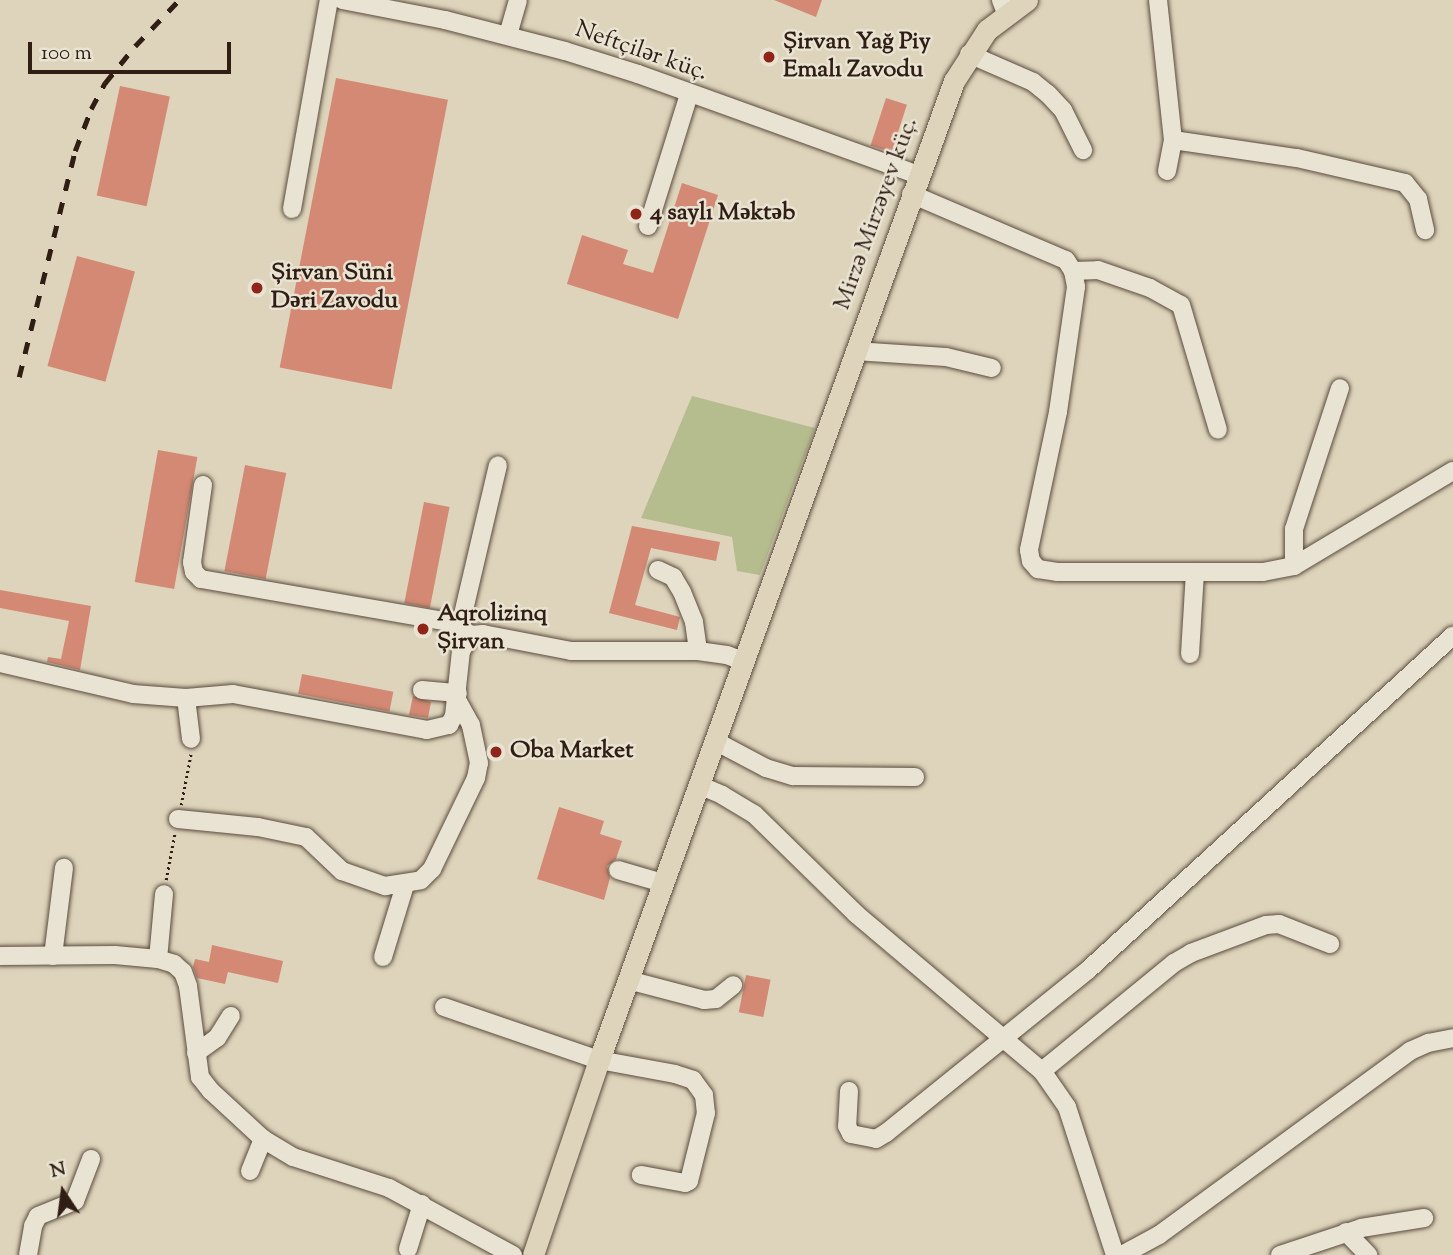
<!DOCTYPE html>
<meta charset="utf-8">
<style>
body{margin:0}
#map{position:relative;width:1453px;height:1255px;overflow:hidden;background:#ddd4bb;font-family:"Sorts Mill Goudy",serif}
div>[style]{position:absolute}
.green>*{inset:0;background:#b5bc8d}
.building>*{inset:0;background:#d38974;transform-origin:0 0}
.path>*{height:2.5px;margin-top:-1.25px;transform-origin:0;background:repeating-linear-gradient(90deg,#301d13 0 2px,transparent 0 5.5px)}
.roads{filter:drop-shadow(0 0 2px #5b4b3d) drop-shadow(0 0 2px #5b4b3d)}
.minor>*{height:18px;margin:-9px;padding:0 9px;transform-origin:9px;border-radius:9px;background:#e9e3d3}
.major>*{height:21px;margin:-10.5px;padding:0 10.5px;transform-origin:10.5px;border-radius:10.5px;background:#ddd4bb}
.rail>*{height:4.5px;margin-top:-2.25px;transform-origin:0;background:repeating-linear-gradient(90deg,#301d13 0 12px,transparent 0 24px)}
.dots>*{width:19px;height:19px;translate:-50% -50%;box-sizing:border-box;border:4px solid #e9e3d3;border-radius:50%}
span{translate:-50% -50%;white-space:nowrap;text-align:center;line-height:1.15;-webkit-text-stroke:5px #e9e3d3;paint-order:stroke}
.poi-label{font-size:24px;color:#301d13;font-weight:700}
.left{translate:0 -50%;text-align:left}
.street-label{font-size:24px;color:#301d13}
.north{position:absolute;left:28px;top:1157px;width:70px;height:70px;-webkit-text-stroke:5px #e9e3d3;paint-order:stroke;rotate:347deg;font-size:19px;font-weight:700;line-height:28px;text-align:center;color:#301d13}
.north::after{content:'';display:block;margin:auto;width:24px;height:32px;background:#301d13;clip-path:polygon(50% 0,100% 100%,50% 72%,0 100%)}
.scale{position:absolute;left:28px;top:42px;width:203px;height:32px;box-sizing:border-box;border:4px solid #301d13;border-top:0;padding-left:9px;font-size:21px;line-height:24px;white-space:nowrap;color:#301d13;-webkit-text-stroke:5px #e9e3d3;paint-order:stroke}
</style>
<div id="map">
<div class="green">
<i style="clip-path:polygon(692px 396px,815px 428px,760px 575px,737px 571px,732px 537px,641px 518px)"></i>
</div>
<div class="building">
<i style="clip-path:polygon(774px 0,822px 0,816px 17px)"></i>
<i style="left:336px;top:78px;width:114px;height:295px;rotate:11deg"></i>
<i style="left:120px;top:86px;width:51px;height:112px;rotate:12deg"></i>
<i style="left:886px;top:98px;width:22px;height:50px;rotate:18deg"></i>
<i style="clip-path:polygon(682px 183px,718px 195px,678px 319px,567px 284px,582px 235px,628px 250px,623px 264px,653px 273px)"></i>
<i style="left:77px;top:256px;width:60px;height:114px;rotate:15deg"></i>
<i style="left:158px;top:450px;width:40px;height:134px;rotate:10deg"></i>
<i style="left:245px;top:465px;width:42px;height:108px;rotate:11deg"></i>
<i style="left:424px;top:502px;width:26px;height:103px;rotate:11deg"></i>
<i style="clip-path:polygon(632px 526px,720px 542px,716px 561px,651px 548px,635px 605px,680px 617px,677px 630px,609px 613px)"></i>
<i style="clip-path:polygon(0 590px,91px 606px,80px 670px,47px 662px,48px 657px,61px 659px,69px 621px,0 608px)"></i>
<i style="left:302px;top:674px;width:93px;height:20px;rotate:11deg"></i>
<i style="clip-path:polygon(413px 696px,431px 702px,428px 718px,409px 715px)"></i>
<i style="clip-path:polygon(559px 807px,604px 821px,600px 834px,622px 841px,616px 859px,607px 866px,610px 878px,604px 900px,537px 879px)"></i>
<i style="clip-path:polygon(212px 945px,283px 961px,278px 983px,228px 972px,225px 984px,197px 978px,193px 967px,195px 959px,209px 962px)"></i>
<i style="left:746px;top:975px;width:25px;height:38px;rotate:11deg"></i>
</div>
<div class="path">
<i style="left:181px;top:805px;width:53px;rotate:-79.1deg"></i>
<i style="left:166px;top:880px;width:49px;rotate:-79.4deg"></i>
</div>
<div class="roads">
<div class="minor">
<i style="left:342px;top:0;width:105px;rotate:11deg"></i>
<i style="left:445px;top:20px;width:124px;rotate:14.5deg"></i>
<i style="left:565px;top:51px;width:77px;rotate:17.5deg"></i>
<i style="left:638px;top:74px;width:298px;rotate:19.8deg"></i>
<i style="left:1001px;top:0;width:14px;rotate:69deg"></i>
<i style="left:1158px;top:0;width:141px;rotate:83.9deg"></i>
<i style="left:1173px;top:140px;width:125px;rotate:8.3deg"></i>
<i style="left:1297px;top:158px;width:111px;rotate:13deg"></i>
<i style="left:1405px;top:183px;width:21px;rotate:51deg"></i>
<i style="left:1418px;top:199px;width:32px;rotate:77deg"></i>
<i style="left:508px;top:35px;width:36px;rotate:-74deg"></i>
<i style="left:969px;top:54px;width:70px;rotate:23.6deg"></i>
<i style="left:1033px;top:82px;width:19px;rotate:39deg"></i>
<i style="left:1048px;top:94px;width:22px;rotate:47deg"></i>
<i style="left:1063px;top:110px;width:45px;rotate:63.4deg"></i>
<i style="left:1167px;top:171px;width:32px;rotate:-79deg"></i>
<i style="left:911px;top:194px;width:168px;rotate:23.1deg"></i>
<i style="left:1066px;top:260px;width:13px;rotate:58deg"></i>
<i style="left:1073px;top:271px;width:16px;rotate:79deg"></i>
<i style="left:1076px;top:287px;width:126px;rotate:98.2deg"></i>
<i style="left:1058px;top:412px;width:141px;rotate:101.9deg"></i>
<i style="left:1029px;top:550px;width:11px;rotate:80deg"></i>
<i style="left:1031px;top:561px;width:11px;rotate:49deg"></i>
<i style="left:1038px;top:569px;width:19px;rotate:9deg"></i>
<i style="left:1057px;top:572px;width:206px"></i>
<i style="left:1263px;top:572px;width:32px;rotate:-11deg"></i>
<i style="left:1294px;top:566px;width:185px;rotate:-30.9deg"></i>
<i style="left:292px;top:209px;width:212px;rotate:-80deg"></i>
<i style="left:648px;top:226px;width:138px;rotate:-72.7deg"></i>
<i style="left:1073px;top:271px;width:25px;rotate:-2deg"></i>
<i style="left:1098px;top:270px;width:55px;rotate:19.1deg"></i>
<i style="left:1150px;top:288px;width:35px;rotate:29deg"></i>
<i style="left:1181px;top:305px;width:130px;rotate:73.5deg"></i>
<i style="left:855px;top:351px;width:91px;rotate:3.8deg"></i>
<i style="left:946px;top:357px;width:47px;rotate:13.4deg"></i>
<i style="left:203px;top:485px;width:78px;rotate:98.1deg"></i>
<i style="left:192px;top:562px;width:10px;rotate:79deg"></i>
<i style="left:194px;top:572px;width:10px;rotate:45deg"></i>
<i style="left:201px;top:579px;width:247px;rotate:9.8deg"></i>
<i style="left:444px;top:621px;width:30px;rotate:27deg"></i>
<i style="left:1294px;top:566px;width:37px;rotate:-90deg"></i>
<i style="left:1294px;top:529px;width:148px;rotate:-71.9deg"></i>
<i style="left:658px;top:570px;width:17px;rotate:25deg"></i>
<i style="left:673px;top:577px;width:17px;rotate:59deg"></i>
<i style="left:682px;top:592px;width:32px;rotate:68deg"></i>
<i style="left:694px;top:622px;width:29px;rotate:82deg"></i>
<i style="left:460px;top:627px;width:166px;rotate:-76.8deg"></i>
<i style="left:1190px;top:654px;width:82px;rotate:-86.5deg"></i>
<i style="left:0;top:663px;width:137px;rotate:13.1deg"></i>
<i style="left:133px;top:694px;width:53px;rotate:4.3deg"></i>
<i style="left:186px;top:698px;width:47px;rotate:-4.9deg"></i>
<i style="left:233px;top:694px;width:197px;rotate:10.5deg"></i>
<i style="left:427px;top:730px;width:23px;rotate:-13deg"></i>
<i style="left:449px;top:725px;width:10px;rotate:-61deg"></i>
<i style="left:454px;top:716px;width:65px;rotate:-83.9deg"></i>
<i style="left:461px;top:651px;width:19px;rotate:-58deg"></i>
<i style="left:471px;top:635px;width:12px;rotate:-5deg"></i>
<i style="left:483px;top:634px;width:90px;rotate:10.9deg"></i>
<i style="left:571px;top:651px;width:127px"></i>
<i style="left:698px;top:651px;width:29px;rotate:8deg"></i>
<i style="left:727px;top:655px;width:19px;rotate:21deg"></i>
<i style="left:422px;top:690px;width:36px;rotate:5deg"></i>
<i style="left:186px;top:698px;width:41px;rotate:83deg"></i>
<i style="left:715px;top:741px;width:58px;rotate:27.9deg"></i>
<i style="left:766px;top:768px;width:28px;rotate:17deg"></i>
<i style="left:793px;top:776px;width:122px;rotate:0.5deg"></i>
<i style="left:699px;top:785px;width:25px;rotate:23deg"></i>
<i style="left:722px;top:795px;width:37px;rotate:31deg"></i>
<i style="left:754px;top:814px;width:143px;rotate:44.4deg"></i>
<i style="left:856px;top:914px;width:243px;rotate:40.2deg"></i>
<i style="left:1042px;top:1071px;width:44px;rotate:55.2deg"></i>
<i style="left:1067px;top:1107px;width:156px;rotate:72deg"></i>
<i style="left:178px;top:819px;width:80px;rotate:5.7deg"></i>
<i style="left:258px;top:827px;width:49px;rotate:11.8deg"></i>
<i style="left:306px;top:837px;width:50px;rotate:43.4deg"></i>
<i style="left:342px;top:871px;width:46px;rotate:19.2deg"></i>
<i style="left:385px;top:886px;width:36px;rotate:-9deg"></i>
<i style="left:421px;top:880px;width:16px;rotate:-45deg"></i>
<i style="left:432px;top:869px;width:101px;rotate:-64.2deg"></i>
<i style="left:476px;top:778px;width:15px;rotate:-79deg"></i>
<i style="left:479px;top:763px;width:39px;rotate:-102deg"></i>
<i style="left:471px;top:725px;width:26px;rotate:-119deg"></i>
<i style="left:618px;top:870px;width:47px;rotate:16.1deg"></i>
<i style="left:0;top:956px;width:115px;rotate:-0.5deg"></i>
<i style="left:115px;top:955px;width:43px;rotate:5.3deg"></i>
<i style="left:158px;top:959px;width:17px;rotate:17deg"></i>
<i style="left:174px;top:964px;width:12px;rotate:42deg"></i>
<i style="left:183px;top:972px;width:15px;rotate:70deg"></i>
<i style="left:188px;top:986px;width:92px;rotate:82.5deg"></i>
<i style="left:200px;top:1077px;width:18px;rotate:52deg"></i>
<i style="left:211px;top:1091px;width:71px;rotate:42.7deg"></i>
<i style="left:263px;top:1139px;width:35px;rotate:31deg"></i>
<i style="left:293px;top:1157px;width:101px;rotate:17.9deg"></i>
<i style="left:389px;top:1188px;width:141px;rotate:28.4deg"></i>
<i style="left:53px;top:956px;width:89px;rotate:-82.9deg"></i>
<i style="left:383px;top:957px;width:75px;rotate:-73deg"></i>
<i style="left:158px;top:959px;width:65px;rotate:-84.7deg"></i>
<i style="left:628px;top:980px;width:79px;rotate:14.7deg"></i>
<i style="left:704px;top:1000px;width:12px;rotate:-5deg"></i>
<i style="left:716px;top:999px;width:22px;rotate:-39deg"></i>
<i style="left:444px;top:1007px;width:164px;rotate:18.9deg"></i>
<i style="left:599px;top:1060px;width:77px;rotate:10.4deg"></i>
<i style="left:675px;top:1074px;width:19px;rotate:18deg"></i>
<i style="left:693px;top:1080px;width:19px;rotate:54deg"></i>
<i style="left:704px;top:1095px;width:18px;rotate:84deg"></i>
<i style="left:706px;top:1113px;width:70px;rotate:104deg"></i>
<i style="left:689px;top:1181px;width:4px;rotate:153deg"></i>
<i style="left:685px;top:1183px;width:45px;rotate:-169.7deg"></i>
<i style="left:196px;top:1053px;width:26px;rotate:-36deg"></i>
<i style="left:217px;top:1038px;width:26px;rotate:-58deg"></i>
<i style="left:1042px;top:1071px;width:171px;rotate:-39.3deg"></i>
<i style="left:1174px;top:963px;width:20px;rotate:-30deg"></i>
<i style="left:1191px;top:953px;width:80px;rotate:-20.5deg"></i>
<i style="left:1266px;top:925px;width:13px;rotate:-4deg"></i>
<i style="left:1279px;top:924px;width:55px;rotate:21.4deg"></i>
<i style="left:849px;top:1091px;width:35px;rotate:93deg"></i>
<i style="left:847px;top:1126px;width:9px;rotate:63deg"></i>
<i style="left:851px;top:1134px;width:25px;rotate:11deg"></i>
<i style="left:876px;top:1139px;width:12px;rotate:-31deg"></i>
<i style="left:886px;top:1133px;width:260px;rotate:-38.9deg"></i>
<i style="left:1088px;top:970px;width:495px;rotate:-42.5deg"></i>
<i style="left:250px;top:1171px;width:35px;rotate:-68deg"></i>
<i style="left:1346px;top:1232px;width:32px;rotate:46deg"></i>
<i style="left:408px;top:1249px;width:47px;rotate:-72.7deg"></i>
<i style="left:28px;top:1255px;width:29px;rotate:-80deg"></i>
<i style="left:33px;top:1226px;width:11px;rotate:-63deg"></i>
<i style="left:38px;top:1216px;width:40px;rotate:-22deg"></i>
<i style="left:75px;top:1201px;width:45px;rotate:-69.1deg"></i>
<i style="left:1122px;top:1255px;width:42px;rotate:-28.4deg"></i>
<i style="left:1159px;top:1235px;width:311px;rotate:-36.2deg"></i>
<i style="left:1410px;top:1051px;width:20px;rotate:-24deg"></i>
<i style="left:1428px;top:1043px;width:25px;rotate:-11deg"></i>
<i style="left:1280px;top:1255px;width:85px;rotate:-18.4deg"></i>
<i style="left:1361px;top:1228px;width:64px;rotate:-9deg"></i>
</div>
<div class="major">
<i style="left:533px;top:1255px;width:206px;rotate:-71.3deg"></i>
<i style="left:599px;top:1060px;width:1041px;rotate:-70.07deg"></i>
<i style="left:954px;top:81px;width:61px;rotate:-57.1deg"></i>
<i style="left:987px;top:30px;width:50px;rotate:-36.9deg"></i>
</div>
</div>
<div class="rail">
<i style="left:19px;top:377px;width:233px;rotate:-76.1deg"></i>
<i style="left:75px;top:151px;width:45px;rotate:-69.1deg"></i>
<i style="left:91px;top:109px;width:30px;rotate:-62deg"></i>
<i style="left:105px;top:83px;width:48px;rotate:-51deg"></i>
<i style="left:135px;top:46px;width:64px;rotate:-46.3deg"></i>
</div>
<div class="dots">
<i style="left:769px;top:57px;background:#8f2418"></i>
<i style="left:636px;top:214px;background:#8f2418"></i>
<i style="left:257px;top:288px;background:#8f2418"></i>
<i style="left:423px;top:629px;background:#8f2418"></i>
<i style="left:496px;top:752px;background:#8f2418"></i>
</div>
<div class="poi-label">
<span class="left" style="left:783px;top:57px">Şirvan Yağ Piy<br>Emalı Zavodu</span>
<span class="left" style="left:650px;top:214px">4 saylı Məktəb</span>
<span class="left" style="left:271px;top:288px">Şirvan Süni<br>Dəri Zavodu</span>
<span class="left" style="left:437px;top:629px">Aqrolizinq<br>Şirvan</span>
<span class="left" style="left:510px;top:752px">Oba Market</span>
</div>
<div class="street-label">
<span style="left:641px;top:52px;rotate:19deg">Neftçilər küç.</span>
<span style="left:877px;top:214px;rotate:-70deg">Mirzə Mirzəyev küç.</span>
</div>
<div class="north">N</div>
<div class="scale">100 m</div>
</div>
